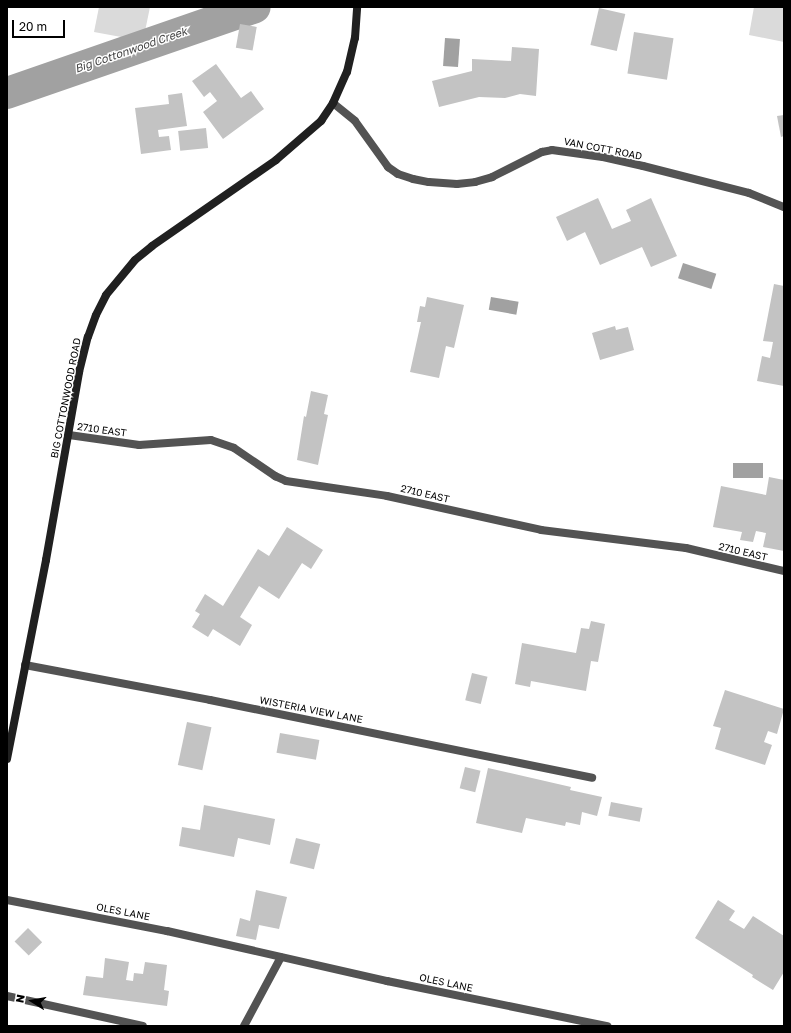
<!DOCTYPE html>
<style>
body{margin:0}
#map{position:relative;width:791px;height:1033px;overflow:hidden;background:#fff;font-family:"Golos Text",sans-serif}
div>[style]{position:absolute}
.green>*{inset:0;background:#dadada}
.water>*{inset:0;background:#a1a1a1;transform-origin:0 0}
.river>*{height:32px;margin:-16px;padding:0 16px;transform-origin:16px;border-radius:16px;background:#a1a1a1}
.building>*{inset:0;background:#c3c3c3;transform-origin:0 0}
.minor>*{height:8px;margin:-4px;padding:0 4px;transform-origin:4px;border-radius:4px;background:#535353}
.secondary>*{height:8px;margin:-4px;padding:0 4px;transform-origin:4px;border-radius:4px;background:#202020}
span{translate:-50% -50%;white-space:nowrap;text-align:center;line-height:1.15;-webkit-text-stroke:3px #fff;paint-order:stroke}
.street-label{font-size:10px;color:#000}
.water-label{font-size:11px;color:#424242;font-style:italic}
.frame{position:absolute;inset:0;border:8px solid #000;pointer-events:none}
.north{position:absolute;left:12px;top:981px;width:40px;height:40px;-webkit-text-stroke:3px #fff;paint-order:stroke;rotate:281deg;font-size:11px;font-weight:700;line-height:16px;text-align:center;color:#000}
.north::after{content:'';display:block;margin:auto;width:14px;height:18px;background:#000;clip-path:polygon(50% 0,100% 100%,50% 72%,0 100%)}
.scale{position:absolute;left:12px;top:20px;width:53px;height:18px;box-sizing:border-box;border:2px solid #000;border-top:0;padding-left:5px;font-size:12px;line-height:14px;white-space:nowrap;color:#000;-webkit-text-stroke:3px #fff;paint-order:stroke}
</style>
<div id="map">
<div class="green">
<i style="clip-path:polygon(99px 7px,150px 7px,143px 41px,94px 32px)"></i>
<i style="clip-path:polygon(754px 7px,784px 7px,784px 42px,749px 35px)"></i>
</div>
<div class="water">
<i style="left:445px;top:38px;width:15px;height:28px;rotate:4deg"></i>
<i style="left:683px;top:263px;width:35px;height:16px;rotate:18deg"></i>
<i style="left:491px;top:297px;width:28px;height:13px;rotate:10deg"></i>
<i style="left:733px;top:463px;width:30px;height:15px"></i>
</div>
<div class="river">
<i style="left:7px;top:93px;width:262px;rotate:-19.1deg"></i>
</div>
<div class="building">
<i style="left:599px;top:8px;width:27px;height:38px;rotate:13deg"></i>
<i style="left:240px;top:24px;width:17px;height:24px;rotate:10deg"></i>
<i style="left:634px;top:32px;width:40px;height:42px;rotate:9deg"></i>
<i style="clip-path:polygon(512px 47px,539px 49px,536px 96px,520px 94px,505px 98px,479px 97px,439px 107px,432px 81px,472px 71px,472px 59px,511px 61px)"></i>
<i style="clip-path:polygon(216px 64px,241px 98px,251px 91px,264px 109px,223px 139px,203px 112px,217px 101px,210px 92px,204px 97px,192px 81px)"></i>
<i style="clip-path:polygon(182px 93px,187px 126px,158px 130px,159px 137px,169px 136px,171px 150px,141px 154px,135px 108px,169px 104px,168px 95px)"></i>
<i style="clip-path:polygon(784px 115px,784px 136px,781px 137px,777px 116px)"></i>
<i style="left:206px;top:128px;width:20px;height:28px;rotate:84deg"></i>
<i style="clip-path:polygon(598px 198px,612px 229px,631px 221px,626px 210px,651px 198px,677px 256px,651px 267px,642px 247px,600px 265px,585px 232px,567px 241px,556px 217px)"></i>
<i style="clip-path:polygon(774px 284px,784px 286px,784px 386px,757px 381px,762px 356px,770px 358px,773px 342px,763px 341px)"></i>
<i style="clip-path:polygon(427px 297px,464px 305px,454px 348px,446px 346px,439px 378px,410px 372px,421px 322px,417px 322px,420px 306px,425px 307px)"></i>
<i style="clip-path:polygon(615px 326px,616px 330px,628px 327px,634px 350px,600px 360px,592px 333px)"></i>
<i style="clip-path:polygon(311px 391px,328px 395px,324px 414px,328px 415px,318px 465px,297px 460px,304px 416px,306px 417px)"></i>
<i style="clip-path:polygon(769px 477px,784px 480px,784px 551px,763px 547px,766px 533px,756px 531px,753px 542px,740px 540px,742px 532px,713px 527px,721px 486px,766px 495px)"></i>
<i style="clip-path:polygon(287px 527px,323px 550px,311px 569px,302px 563px,279px 599px,259px 586px,240px 617px,252px 625px,240px 646px,213px 629px,208px 637px,192px 627px,200px 614px,195px 611px,205px 594px,223px 606px,258px 549px,269px 556px)"></i>
<i style="clip-path:polygon(591px 621px,605px 624px,598px 662px,591px 661px,586px 691px,531px 681px,530px 687px,515px 684px,522px 643px,576px 653px,581px 628px,589px 629px)"></i>
<i style="left:472px;top:673px;width:16px;height:28px;rotate:14deg"></i>
<i style="clip-path:polygon(725px 690px,784px 709px,777px 734px,768px 731px,764px 742px,772px 745px,765px 765px,715px 749px,721px 728px,713px 726px)"></i>
<i style="left:187px;top:722px;width:25px;height:44px;rotate:12deg"></i>
<i style="left:280px;top:733px;width:40px;height:20px;rotate:10deg"></i>
<i style="left:465px;top:767px;width:16px;height:22px;rotate:14deg"></i>
<i style="clip-path:polygon(488px 768px,571px 787px,570px 790px,602px 797px,597px 816px,582px 812px,580px 825px,566px 822px,565px 826px,526px 818px,522px 833px,476px 823px)"></i>
<i style="left:611px;top:802px;width:32px;height:14px;rotate:11deg"></i>
<i style="clip-path:polygon(204px 805px,275px 819px,270px 845px,238px 838px,234px 857px,179px 846px,182px 827px,200px 830px)"></i>
<i style="left:296px;top:838px;width:25px;height:26px;rotate:14deg"></i>
<i style="clip-path:polygon(256px 890px,287px 897px,279px 929px,259px 925px,256px 940px,236px 936px,240px 918px,250px 921px)"></i>
<i style="clip-path:polygon(718px 900px,735px 911px,729px 920px,744px 929px,753px 916px,784px 936px,784px 972px,773px 990px,752px 977px,753px 975px,695px 938px)"></i>
<i style="left:28px;top:928px;width:20px;height:19px;rotate:45deg"></i>
<i style="clip-path:polygon(105px 958px,129px 962px,126px 980px,133px 981px,134px 973px,143px 974px,145px 962px,167px 965px,164px 990px,169px 991px,167px 1006px,83px 995px,86px 976px,103px 978px)"></i>
</div>
<div class="minor">
<i style="left:333px;top:103px;width:28px;rotate:39deg"></i>
<i style="left:355px;top:121px;width:57px;rotate:54.3deg"></i>
<i style="left:388px;top:167px;width:12px;rotate:35deg"></i>
<i style="left:398px;top:174px;width:16px;rotate:18deg"></i>
<i style="left:413px;top:179px;width:16px;rotate:11deg"></i>
<i style="left:429px;top:182px;width:28px;rotate:4deg"></i>
<i style="left:457px;top:184px;width:18px;rotate:-6deg"></i>
<i style="left:475px;top:182px;width:18px;rotate:-16deg"></i>
<i style="left:492px;top:177px;width:56px;rotate:-26.6deg"></i>
<i style="left:542px;top:152px;width:10px;rotate:-11deg"></i>
<i style="left:552px;top:150px;width:51px;rotate:7.8deg"></i>
<i style="left:603px;top:157px;width:41px;rotate:12.7deg"></i>
<i style="left:643px;top:166px;width:109px;rotate:14.3deg"></i>
<i style="left:749px;top:193px;width:38px;rotate:22deg"></i>
<i style="left:69px;top:435px;width:71px;rotate:8.1deg"></i>
<i style="left:139px;top:445px;width:72px;rotate:-4deg"></i>
<i style="left:211px;top:440px;width:24px;rotate:19deg"></i>
<i style="left:234px;top:448px;width:50px;rotate:34.3deg"></i>
<i style="left:275px;top:476px;width:12px;rotate:24deg"></i>
<i style="left:286px;top:481px;width:102px;rotate:8.4deg"></i>
<i style="left:387px;top:496px;width:158px;rotate:12.4deg"></i>
<i style="left:541px;top:530px;width:146px;rotate:7.1deg"></i>
<i style="left:686px;top:548px;width:101px;rotate:13.2deg"></i>
<i style="left:25px;top:665px;width:188px;rotate:10.7deg"></i>
<i style="left:210px;top:700px;width:390px;rotate:11.5deg"></i>
<i style="left:7px;top:900px;width:163px;rotate:11deg"></i>
<i style="left:167px;top:931px;width:226px;rotate:12.8deg"></i>
<i style="left:387px;top:981px;width:225px;rotate:11.6deg"></i>
<i style="left:7px;top:996px;width:139px;rotate:12.4deg"></i>
<i style="left:244px;top:1026px;width:78px;rotate:-61.8deg"></i>
</div>
<div class="secondary">
<i style="left:7px;top:759px;width:203px;rotate:-78.9deg"></i>
<i style="left:46px;top:560px;width:191px;rotate:-80deg"></i>
<i style="left:79px;top:372px;width:36px;rotate:-76deg"></i>
<i style="left:88px;top:337px;width:23px;rotate:-70deg"></i>
<i style="left:96px;top:315px;width:22px;rotate:-63deg"></i>
<i style="left:106px;top:295px;width:45px;rotate:-50.4deg"></i>
<i style="left:135px;top:260px;width:22px;rotate:-39deg"></i>
<i style="left:152px;top:246px;width:151px;rotate:-34.7deg"></i>
<i style="left:276px;top:160px;width:60px;rotate:-40.9deg"></i>
<i style="left:321px;top:121px;width:22px;rotate:-56deg"></i>
<i style="left:333px;top:103px;width:34px;rotate:-66deg"></i>
<i style="left:347px;top:72px;width:35px;rotate:-77deg"></i>
<i style="left:355px;top:38px;width:31px;rotate:-86deg"></i>
</div>
<div class="street-label">
<span style="left:603px;top:149px;rotate:11deg">VAN COTT ROAD</span>
<span style="left:66px;top:398px;rotate:-79deg">BIG COTTONWOOD ROAD</span>
<span style="left:102px;top:430px;rotate:8deg">2710 EAST</span>
<span style="left:425px;top:494px;rotate:13deg">2710 EAST</span>
<span style="left:743px;top:552px;rotate:13deg">2710 EAST</span>
<span style="left:311px;top:710px;rotate:11deg">WISTERIA VIEW LANE</span>
<span style="left:123px;top:912px;rotate:11deg">OLES LANE</span>
<span style="left:446px;top:983px;rotate:12deg">OLES LANE</span>
</div>
<div class="water-label">
<span style="left:131px;top:50px;rotate:-19deg">Big Cottonwood Creek</span>
</div>
<div class="frame"></div>
<div class="north">N</div>
<div class="scale">20 m</div>
</div>
